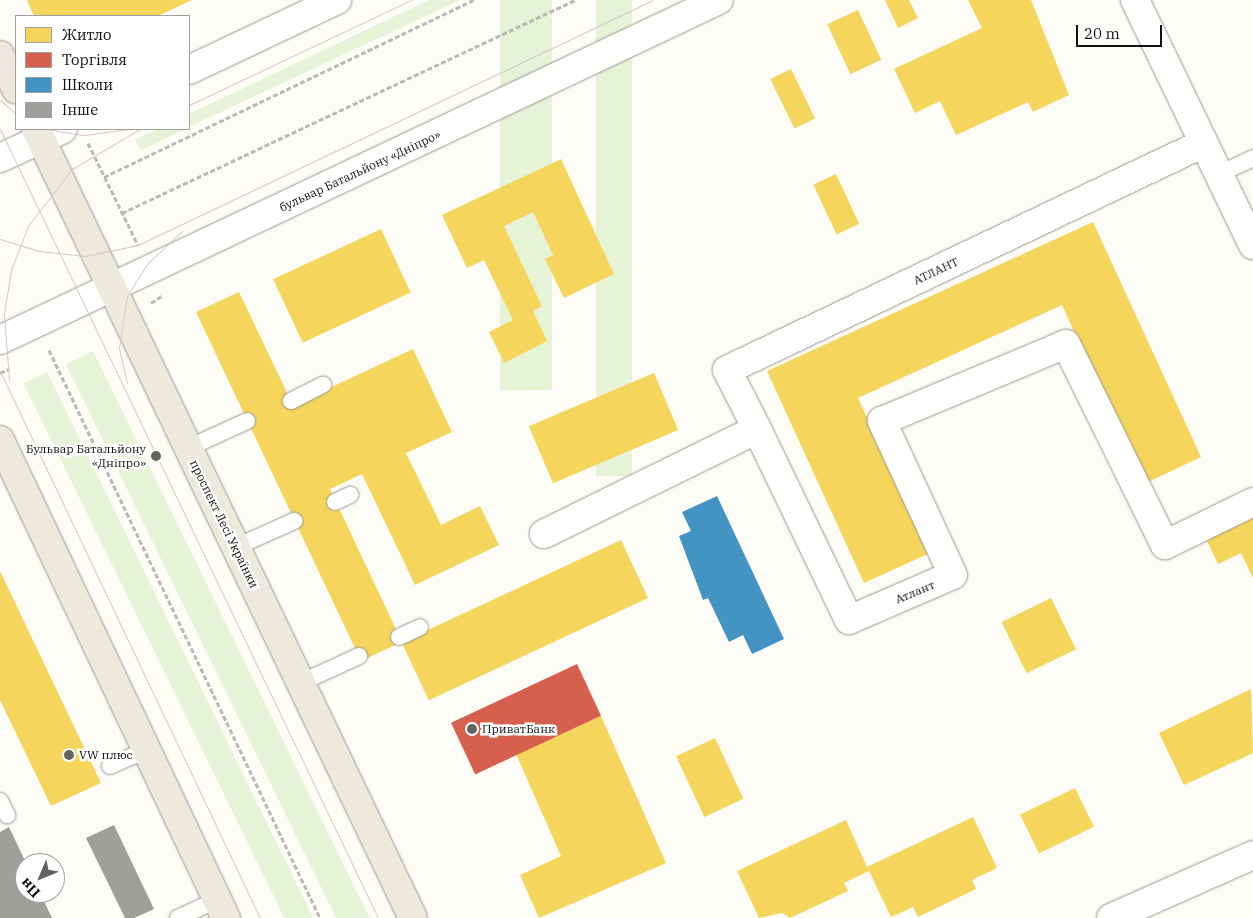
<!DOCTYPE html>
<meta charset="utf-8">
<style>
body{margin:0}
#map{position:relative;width:1253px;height:918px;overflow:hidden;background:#fdfcf7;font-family:"IBM Plex Serif",serif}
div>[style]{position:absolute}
.green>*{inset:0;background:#e7f3d7;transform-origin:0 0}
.homes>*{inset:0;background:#f6d55c;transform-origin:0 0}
.shops>*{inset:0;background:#d6604d;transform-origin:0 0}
.schools>*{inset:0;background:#4393c3}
.building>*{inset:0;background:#a19f9c}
.path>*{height:3px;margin-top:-1.5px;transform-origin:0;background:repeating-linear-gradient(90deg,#b9b9b8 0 5px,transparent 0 7.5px)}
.roads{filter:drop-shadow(0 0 1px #979795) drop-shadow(0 0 1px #979795)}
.service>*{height:16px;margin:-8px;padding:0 8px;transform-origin:8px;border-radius:8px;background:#fffffe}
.minor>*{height:28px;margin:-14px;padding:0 14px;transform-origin:14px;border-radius:14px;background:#fffffe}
.tertiary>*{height:28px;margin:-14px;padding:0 14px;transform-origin:14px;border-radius:14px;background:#fffffe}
.primary>*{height:28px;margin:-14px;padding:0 14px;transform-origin:14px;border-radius:14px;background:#ede9dc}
.tram>*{height:1px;margin:-0.5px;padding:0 0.5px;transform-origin:0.5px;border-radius:0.5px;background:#d9c6c7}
.dots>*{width:14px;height:14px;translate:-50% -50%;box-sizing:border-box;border:2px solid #fff;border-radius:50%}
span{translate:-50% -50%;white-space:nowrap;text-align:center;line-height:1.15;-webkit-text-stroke:5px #fff;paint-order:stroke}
.street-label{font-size:12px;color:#111}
.poi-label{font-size:12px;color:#111}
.right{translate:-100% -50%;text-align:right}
.left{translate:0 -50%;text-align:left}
.legend{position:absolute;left:15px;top:15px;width:175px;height:115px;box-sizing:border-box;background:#fff;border:1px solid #a0a0a0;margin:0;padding:6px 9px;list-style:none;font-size:15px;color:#111}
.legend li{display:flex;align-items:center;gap:10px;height:25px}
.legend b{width:25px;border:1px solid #a0a0a0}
.north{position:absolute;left:15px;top:853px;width:50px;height:50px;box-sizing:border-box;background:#fff;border:1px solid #a0a0a0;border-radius:50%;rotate:225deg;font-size:14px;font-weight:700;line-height:20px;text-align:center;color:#111}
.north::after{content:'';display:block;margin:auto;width:18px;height:22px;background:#646362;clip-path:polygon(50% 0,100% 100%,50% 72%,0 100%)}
.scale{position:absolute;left:1076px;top:25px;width:86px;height:22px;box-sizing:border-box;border:2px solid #111;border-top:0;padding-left:6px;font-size:15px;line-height:18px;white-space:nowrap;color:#111;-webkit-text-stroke:4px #fff;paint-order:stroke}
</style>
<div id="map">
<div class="green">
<i style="clip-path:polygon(429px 0,460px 0,189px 127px,189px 114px)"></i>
<i style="left:500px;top:0;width:52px;height:390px"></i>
<i style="left:596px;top:0;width:36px;height:476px"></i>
<i style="clip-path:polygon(158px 129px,186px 129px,141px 150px,135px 140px)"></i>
<i style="left:93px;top:351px;width:630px;height:30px;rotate:64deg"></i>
<i style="left:47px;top:372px;width:606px;height:26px;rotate:64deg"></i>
</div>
<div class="homes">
<i style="clip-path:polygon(27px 0,192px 0,158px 16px,34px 16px)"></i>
<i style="clip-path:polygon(885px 0,909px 0,918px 18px,898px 28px)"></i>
<i style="clip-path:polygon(968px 0,1031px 0,1069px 95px,1033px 112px,1028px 102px,956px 135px,940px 101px,915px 113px,894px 69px,982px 28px)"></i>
<i style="left:858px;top:10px;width:55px;height:34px;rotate:65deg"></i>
<i style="left:791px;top:69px;width:55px;height:23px;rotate:64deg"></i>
<i style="clip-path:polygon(561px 159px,614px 274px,564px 298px,545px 259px,553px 255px,533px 212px,504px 226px,542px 306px,533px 311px,547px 341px,504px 363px,489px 332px,513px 320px,484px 260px,467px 268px,442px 215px)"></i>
<i style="left:836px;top:174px;width:55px;height:25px;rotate:65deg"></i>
<i style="clip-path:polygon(1093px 222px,1201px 457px,1144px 484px,1062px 305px,858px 398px,930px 553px,864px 583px,767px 371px)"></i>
<i style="left:381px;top:229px;width:70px;height:119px;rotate:65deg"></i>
<i style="clip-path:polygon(239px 292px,293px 405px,413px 349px,452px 432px,406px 453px,441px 525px,480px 506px,499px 545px,415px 585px,362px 474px,330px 489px,402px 642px,361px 661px,196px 312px)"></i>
<i style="left:654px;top:373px;width:62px;height:136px;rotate:67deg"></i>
<i style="clip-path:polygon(1253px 507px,1253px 578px,1241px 553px,1218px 564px,1202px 531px)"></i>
<i style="left:621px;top:540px;width:64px;height:242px;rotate:65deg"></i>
<i style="clip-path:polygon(0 571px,101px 783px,51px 806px,0 700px)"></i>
<i style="left:1051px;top:598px;width:57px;height:55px;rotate:64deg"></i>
<i style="clip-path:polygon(1251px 689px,1253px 753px,1184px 785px,1159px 733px)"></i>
<i style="clip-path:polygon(601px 716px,666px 863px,539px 918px,520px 875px,561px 856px,516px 754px)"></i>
<i style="left:715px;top:738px;width:67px;height:43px;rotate:65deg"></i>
<i style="left:1075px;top:788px;width:43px;height:61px;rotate:64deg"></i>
<i style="clip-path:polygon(973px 817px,997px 868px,972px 880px,976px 889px,918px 917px,913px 907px,891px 917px,869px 871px,844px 883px,848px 891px,790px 918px,782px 913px,759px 918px,737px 871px,846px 820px,867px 867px)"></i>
</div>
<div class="shops">
<i style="left:577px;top:664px;width:57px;height:139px;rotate:65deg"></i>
</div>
<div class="schools">
<i style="clip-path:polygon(717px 496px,784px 639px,752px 654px,743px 635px,729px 642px,708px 598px,703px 600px,679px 536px,691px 531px,682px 512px)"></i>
</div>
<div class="building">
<i style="clip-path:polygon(114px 825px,154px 909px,134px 918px,125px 918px,86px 838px)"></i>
<i style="clip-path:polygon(9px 827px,26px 863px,25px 893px,40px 893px,52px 918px,0 918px,0 832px)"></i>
</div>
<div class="path">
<i style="left:88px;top:143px;width:114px;rotate:63.9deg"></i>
<i style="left:104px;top:177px;width:410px;rotate:-25.6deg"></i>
<i style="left:122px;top:213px;width:501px;rotate:-25.18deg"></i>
<i style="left:151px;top:303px;width:14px;rotate:-34deg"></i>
<i style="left:49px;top:350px;width:629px;rotate:64.49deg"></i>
<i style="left:0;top:373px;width:10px;rotate:-24deg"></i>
</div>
<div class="roads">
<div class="service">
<i style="left:1219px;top:174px;width:38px;rotate:-25deg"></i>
<i style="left:291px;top:401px;width:36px;rotate:-27deg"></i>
<i style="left:188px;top:448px;width:65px;rotate:-24.6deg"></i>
<i style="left:335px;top:502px;width:17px;rotate:-25deg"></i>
<i style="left:236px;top:547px;width:64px;rotate:-24.1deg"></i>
<i style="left:399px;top:637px;width:23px;rotate:-25deg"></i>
<i style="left:300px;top:683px;width:65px;rotate:-24.6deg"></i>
<i style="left:110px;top:766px;width:39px;rotate:-24deg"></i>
<i style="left:0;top:801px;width:16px;rotate:63deg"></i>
<i style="left:178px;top:918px;width:43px;rotate:-24.8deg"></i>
</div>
<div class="minor">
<i style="left:757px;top:429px;width:66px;rotate:-117deg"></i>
<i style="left:727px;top:370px;width:528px;rotate:-25.45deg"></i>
<i style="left:735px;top:440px;width:213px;rotate:153.8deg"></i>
<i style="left:544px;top:534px;width:237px;rotate:-26.2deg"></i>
<i style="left:757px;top:429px;width:212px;rotate:64.3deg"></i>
<i style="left:849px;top:620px;width:113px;rotate:-23.4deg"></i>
<i style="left:953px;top:575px;width:170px;rotate:-114.8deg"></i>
<i style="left:882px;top:421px;width:199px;rotate:-22.7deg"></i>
<i style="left:1066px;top:344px;width:224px;rotate:63.8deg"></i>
<i style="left:1165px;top:545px;width:98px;rotate:-26deg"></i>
</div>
<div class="tertiary">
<i style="left:1135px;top:0;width:272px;rotate:64.3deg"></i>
<i style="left:189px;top:70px;width:164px;rotate:-25.3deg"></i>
<i style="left:0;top:158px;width:69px;rotate:-24.7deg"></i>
<i style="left:0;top:340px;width:795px;rotate:-25.31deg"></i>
<i style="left:1111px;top:918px;width:155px;rotate:-23.9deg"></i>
</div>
<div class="primary">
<i style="left:0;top:55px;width:38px;rotate:65deg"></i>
<i style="left:36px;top:129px;width:874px;rotate:64.46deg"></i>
<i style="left:0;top:440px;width:529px;rotate:64.7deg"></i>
</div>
</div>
<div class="tram">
<i style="left:0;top:100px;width:21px;rotate:41deg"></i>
<i style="left:189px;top:105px;width:246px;rotate:-25.3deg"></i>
<i style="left:0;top:129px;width:875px;rotate:64.4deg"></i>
<i style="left:46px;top:129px;width:38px;rotate:9deg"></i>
<i style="left:84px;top:135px;width:45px;rotate:-7.6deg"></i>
<i style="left:0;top:239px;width:41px;rotate:17.1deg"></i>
<i style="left:39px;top:251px;width:47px;rotate:6.1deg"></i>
<i style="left:86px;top:256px;width:53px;rotate:-11.9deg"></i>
<i style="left:138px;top:245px;width:570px;rotate:-25.44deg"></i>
<i style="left:0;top:371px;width:606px;rotate:64.58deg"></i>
<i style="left:9px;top:380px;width:66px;rotate:-94.3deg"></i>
<i style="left:4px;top:314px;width:45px;rotate:-81deg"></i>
<i style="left:11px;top:270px;width:47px;rotate:-68.9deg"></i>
<i style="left:28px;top:226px;width:72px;rotate:-52.3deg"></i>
<i style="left:72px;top:169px;width:79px;rotate:-30.5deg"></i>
<i style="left:127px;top:383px;width:36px;rotate:-103deg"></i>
<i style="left:119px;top:348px;width:53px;rotate:-81.3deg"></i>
<i style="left:127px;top:296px;width:38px;rotate:-58deg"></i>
<i style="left:147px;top:264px;width:48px;rotate:-43.3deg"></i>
</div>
<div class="dots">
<i style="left:156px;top:456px;background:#646362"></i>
<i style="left:472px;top:729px;background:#646362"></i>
<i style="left:69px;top:755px;background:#646362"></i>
</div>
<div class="street-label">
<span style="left:360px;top:171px;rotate:-25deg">бульвар Батальйону «Дніпро»</span>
<span style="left:936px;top:271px;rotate:-25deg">АТЛАНТ</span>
<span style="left:224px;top:524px;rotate:64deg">проспект Лесі Українки</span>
<span style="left:915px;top:592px;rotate:-23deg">Атлант</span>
</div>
<div class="poi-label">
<span class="right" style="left:146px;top:456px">Бульвар Батальйону<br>«Дніпро»</span>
<span class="left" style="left:482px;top:729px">ПриватБанк</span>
<span class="left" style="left:79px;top:755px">VW плюс</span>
</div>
<ul class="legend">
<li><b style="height:14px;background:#f6d55c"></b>Житло</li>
<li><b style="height:14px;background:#d6604d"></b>Торгівля</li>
<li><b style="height:14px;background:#4393c3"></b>Школи</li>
<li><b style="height:14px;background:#a19f9c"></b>Інше</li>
</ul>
<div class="north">Пн</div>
<div class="scale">20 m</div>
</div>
